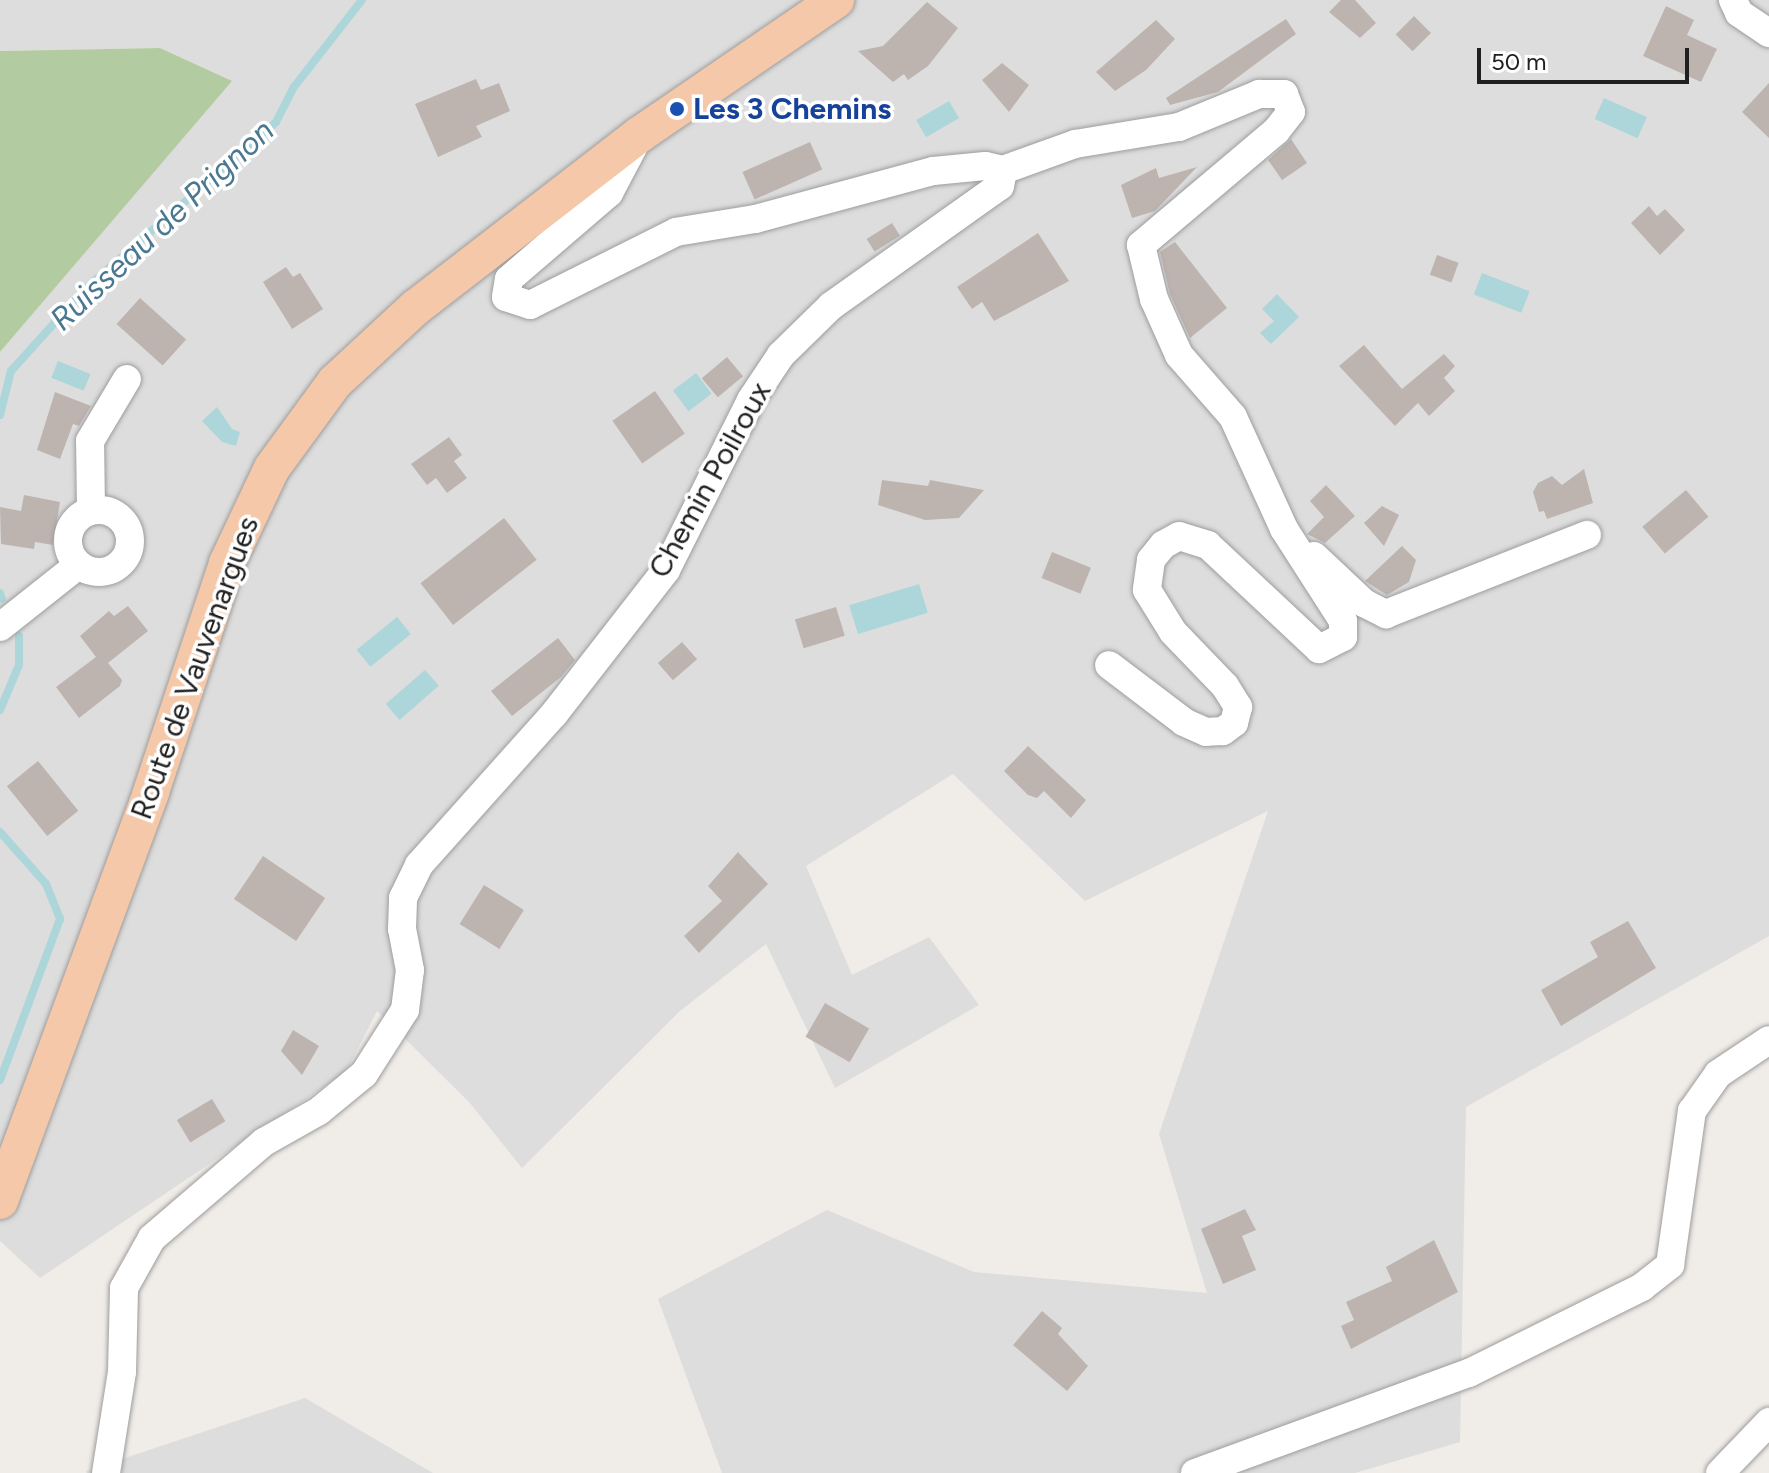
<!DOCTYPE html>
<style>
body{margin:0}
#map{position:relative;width:1769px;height:1473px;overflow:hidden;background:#f0ece7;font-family:Figtree,sans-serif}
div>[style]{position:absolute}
.residential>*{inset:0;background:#dedddd}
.forest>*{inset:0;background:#b3cba0}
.water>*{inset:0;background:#acd6d9;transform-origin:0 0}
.stream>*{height:8px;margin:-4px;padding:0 4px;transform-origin:4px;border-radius:4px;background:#acd6d9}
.building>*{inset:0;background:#bdb4b0;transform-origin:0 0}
.roads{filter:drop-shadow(0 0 2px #9d9d9d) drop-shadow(0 0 2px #9d9d9d)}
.minor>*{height:28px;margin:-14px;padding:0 14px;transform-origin:14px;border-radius:14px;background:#fff}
.minor>.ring{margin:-14px;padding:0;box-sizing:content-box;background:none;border:28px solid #fff;border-radius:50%}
.major>*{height:36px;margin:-18px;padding:0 18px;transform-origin:18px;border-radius:18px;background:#f4c8a8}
.dots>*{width:22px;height:22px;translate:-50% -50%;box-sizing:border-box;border:4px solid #fff;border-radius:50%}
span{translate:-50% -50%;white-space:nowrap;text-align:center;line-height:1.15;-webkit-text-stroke:7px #fff;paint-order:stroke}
.transit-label{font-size:30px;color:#164399;font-weight:700}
.left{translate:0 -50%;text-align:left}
.street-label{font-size:30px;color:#202020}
.water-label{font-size:32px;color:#4a7891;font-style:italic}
.scale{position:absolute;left:1477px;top:48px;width:212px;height:36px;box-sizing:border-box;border:4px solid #202020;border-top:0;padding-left:10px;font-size:24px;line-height:28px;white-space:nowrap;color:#202020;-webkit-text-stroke:6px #fff;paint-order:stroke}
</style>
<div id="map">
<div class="residential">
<i style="clip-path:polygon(0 0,1769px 0,1769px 936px,1466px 1107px,1460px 1442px,1355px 1473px,722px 1473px,658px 1299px,827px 1210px,974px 1272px,1207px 1293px,1159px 1134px,1268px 811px,1085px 901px,953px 774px,806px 866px,852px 975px,929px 937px,979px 1005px,835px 1088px,766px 944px,680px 1011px,522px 1168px,469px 1102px,377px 1011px,346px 1072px,40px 1278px,0 1241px,0 352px,231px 81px,160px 48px,0 51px)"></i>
<i style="clip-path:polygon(305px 1398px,433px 1473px,87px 1473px,86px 1471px)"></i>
</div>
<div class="forest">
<i style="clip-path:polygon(160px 48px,232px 81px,0 352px,0 51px)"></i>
</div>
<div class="water">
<i style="left:1604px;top:98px;width:47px;height:23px;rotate:24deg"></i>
<i style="left:949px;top:101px;width:20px;height:38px;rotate:60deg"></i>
<i style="left:1482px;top:273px;width:51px;height:23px;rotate:21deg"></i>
<i style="clip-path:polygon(1277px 294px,1299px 317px,1271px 344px,1260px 333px,1274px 321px,1262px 309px)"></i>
<i style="left:58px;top:361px;width:35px;height:18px;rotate:22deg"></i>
<i style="left:696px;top:373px;width:26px;height:29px;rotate:53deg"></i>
<i style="clip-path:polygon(217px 407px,232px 429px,240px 432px,236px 446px,222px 442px,202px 421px)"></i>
<i style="left:919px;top:584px;width:30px;height:73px;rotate:73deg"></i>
<i style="left:397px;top:617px;width:22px;height:52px;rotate:51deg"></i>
<i style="left:425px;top:670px;width:21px;height:52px;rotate:49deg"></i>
</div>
<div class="stream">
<i style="left:0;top:415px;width:45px;rotate:-76deg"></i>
<i style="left:11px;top:371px;width:112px;rotate:-47.9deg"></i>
<i style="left:86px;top:288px;width:252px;rotate:-41.1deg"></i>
<i style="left:276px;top:122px;width:39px;rotate:-63deg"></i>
<i style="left:294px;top:87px;width:110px;rotate:-52deg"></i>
<i style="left:0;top:593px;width:6px;rotate:72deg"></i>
<i style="left:0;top:710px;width:49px;rotate:-67.1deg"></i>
<i style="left:19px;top:665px;width:29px;rotate:-90deg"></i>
<i style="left:0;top:832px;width:69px;rotate:48.5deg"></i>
<i style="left:46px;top:884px;width:38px;rotate:68deg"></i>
<i style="left:60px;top:919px;width:172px;rotate:110.4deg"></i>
</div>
<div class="building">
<i style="clip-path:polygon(1341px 0,1355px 0,1376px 23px,1360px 38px,1329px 12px)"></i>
<i style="clip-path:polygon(927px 2px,958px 28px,928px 66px,908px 80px,904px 74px,893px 82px,858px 51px,883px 46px)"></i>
<i style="clip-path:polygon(1666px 6px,1694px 20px,1687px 35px,1717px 49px,1701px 82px,1643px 56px)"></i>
<i style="left:1414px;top:16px;width:24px;height:26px;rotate:45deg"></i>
<i style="clip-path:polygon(1286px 19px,1296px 34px,1218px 92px,1170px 105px,1166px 98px)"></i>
<i style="clip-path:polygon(1156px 20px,1175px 39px,1146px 70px,1115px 91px,1096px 72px)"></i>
<i style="clip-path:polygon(1002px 63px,1029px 85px,1009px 112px,982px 80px)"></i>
<i style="clip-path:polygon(476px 79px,481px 90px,499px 83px,510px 111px,476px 126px,482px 137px,438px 157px,415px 104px)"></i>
<i style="clip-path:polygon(1769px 83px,1769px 138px,1742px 112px)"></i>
<i style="clip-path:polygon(1291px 139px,1307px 163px,1282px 180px,1268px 160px)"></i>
<i style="left:810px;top:142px;width:30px;height:74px;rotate:66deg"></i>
<i style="clip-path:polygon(1197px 167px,1155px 211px,1132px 218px,1121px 185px,1156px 168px,1159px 178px)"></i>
<i style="clip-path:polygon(1649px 206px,1657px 216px,1665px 209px,1685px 230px,1660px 255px,1631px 223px)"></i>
<i style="left:892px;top:223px;width:15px;height:30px;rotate:58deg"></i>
<i style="clip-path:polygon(1038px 233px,1069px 281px,994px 321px,982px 302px,972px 309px,957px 287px)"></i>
<i style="clip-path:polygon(1175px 242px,1227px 308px,1190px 338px,1170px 294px,1160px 252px)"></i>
<i style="left:1437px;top:255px;width:23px;height:21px;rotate:20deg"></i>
<i style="clip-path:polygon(286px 267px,293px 277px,300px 273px,323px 309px,292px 329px,263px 282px)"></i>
<i style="left:140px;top:298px;width:62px;height:35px;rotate:42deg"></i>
<i style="clip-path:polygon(1364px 345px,1402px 389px,1444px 354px,1455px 366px,1444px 378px,1455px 391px,1429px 416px,1418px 403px,1395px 426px,1339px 366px)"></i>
<i style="left:727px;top:357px;width:25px;height:33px;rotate:50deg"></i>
<i style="left:655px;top:391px;width:52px;height:52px;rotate:55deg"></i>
<i style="clip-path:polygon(55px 392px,91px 406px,79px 426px,73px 424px,60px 459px,37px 450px)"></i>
<i style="clip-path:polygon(449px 437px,462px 455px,454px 461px,467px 478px,447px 493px,436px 478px,427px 485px,411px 464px)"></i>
<i style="clip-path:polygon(1584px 469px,1593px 503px,1547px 519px,1544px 511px,1539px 512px,1533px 492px,1538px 483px,1552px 476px,1562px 485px)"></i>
<i style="clip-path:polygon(882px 480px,928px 486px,930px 480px,984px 490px,959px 518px,925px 520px,878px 505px)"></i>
<i style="clip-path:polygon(1326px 485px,1355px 516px,1325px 543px,1307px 534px,1324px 517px,1310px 501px)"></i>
<i style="left:1686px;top:490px;width:35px;height:57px;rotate:50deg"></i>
<i style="clip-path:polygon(24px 495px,60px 502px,53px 545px,35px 542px,34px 549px,1px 544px,0 507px,21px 511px)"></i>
<i style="clip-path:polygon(1382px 506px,1399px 515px,1384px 546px,1364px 523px)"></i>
<i style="left:504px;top:518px;width:53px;height:106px;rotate:52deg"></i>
<i style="clip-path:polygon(1402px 546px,1416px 560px,1409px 582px,1387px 595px,1365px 581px)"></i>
<i style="left:1052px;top:552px;width:42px;height:28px;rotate:22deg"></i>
<i style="clip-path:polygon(128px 606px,148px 631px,108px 663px,122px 680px,120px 686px,79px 718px,56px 687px,96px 657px,80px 636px,109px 611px,114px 616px)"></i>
<i style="left:836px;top:607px;width:30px;height:43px;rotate:73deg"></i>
<i style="clip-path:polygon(558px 638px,575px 660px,561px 677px,512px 716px,491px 691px)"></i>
<i style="left:682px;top:642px;width:23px;height:32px;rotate:49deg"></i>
<i style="clip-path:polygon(1028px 746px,1086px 800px,1071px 818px,1044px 791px,1037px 798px,1028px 795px,1004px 771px)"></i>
<i style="left:38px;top:761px;width:64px;height:40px;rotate:51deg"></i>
<i style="clip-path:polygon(738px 852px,768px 884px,699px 953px,684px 936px,722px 901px,708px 886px)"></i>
<i style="left:263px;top:856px;width:75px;height:52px;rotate:34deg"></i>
<i style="left:484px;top:885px;width:47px;height:46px;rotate:32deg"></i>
<i style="clip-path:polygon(1628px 921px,1656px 968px,1561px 1026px,1541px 990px,1598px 957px,1590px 942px)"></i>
<i style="left:825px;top:1003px;width:51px;height:39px;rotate:30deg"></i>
<i style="clip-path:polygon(293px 1030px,319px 1046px,302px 1075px,281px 1051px)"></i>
<i style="left:212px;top:1099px;width:26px;height:41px;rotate:59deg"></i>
<i style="clip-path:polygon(1245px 1209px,1256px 1230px,1242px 1236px,1256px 1270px,1223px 1284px,1201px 1229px)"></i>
<i style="clip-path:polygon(1434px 1240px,1458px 1292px,1351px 1349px,1341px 1326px,1354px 1320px,1346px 1302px,1392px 1281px,1386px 1267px)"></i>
<i style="clip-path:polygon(1042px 1311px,1062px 1328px,1058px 1334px,1088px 1366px,1067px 1391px,1013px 1345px)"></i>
</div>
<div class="roads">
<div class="minor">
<i style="left:1733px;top:0;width:14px;rotate:65deg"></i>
<i style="left:1739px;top:13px;width:36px;rotate:34deg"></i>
<i style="left:1003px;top:170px;width:77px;rotate:-19.9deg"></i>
<i style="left:1075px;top:144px;width:105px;rotate:-9.3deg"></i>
<i style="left:1179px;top:127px;width:87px;rotate:-22.4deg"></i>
<i style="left:1259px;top:94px;width:25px"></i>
<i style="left:1284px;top:94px;width:19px;rotate:69deg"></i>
<i style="left:1291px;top:112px;width:24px;rotate:128deg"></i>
<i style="left:1276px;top:131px;width:177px;rotate:139.8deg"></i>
<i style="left:1141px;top:245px;width:56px;rotate:76.5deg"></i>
<i style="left:1154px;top:299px;width:61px;rotate:65.9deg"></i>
<i style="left:1179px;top:355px;width:82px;rotate:48.9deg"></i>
<i style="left:1233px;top:417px;width:123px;rotate:65.5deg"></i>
<i style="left:1284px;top:529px;width:109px;rotate:57.3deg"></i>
<i style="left:1343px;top:621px;width:16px;rotate:90deg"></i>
<i style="left:1343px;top:637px;width:27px;rotate:153deg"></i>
<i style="left:1319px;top:649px;width:152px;rotate:-136.9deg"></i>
<i style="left:1208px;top:545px;width:30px;rotate:-163deg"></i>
<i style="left:1179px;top:536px;width:18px;rotate:151deg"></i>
<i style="left:1163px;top:545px;width:19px;rotate:129deg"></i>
<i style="left:1151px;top:560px;width:30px;rotate:98deg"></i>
<i style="left:1147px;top:590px;width:49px;rotate:58.2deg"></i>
<i style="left:1173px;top:632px;width:75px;rotate:46.1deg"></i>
<i style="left:1225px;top:686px;width:25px;rotate:58deg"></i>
<i style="left:1238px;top:707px;width:16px;rotate:104deg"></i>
<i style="left:1234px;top:723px;width:14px;rotate:144deg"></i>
<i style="left:1223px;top:731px;width:17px;rotate:177deg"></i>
<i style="left:1206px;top:732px;width:24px;rotate:-156deg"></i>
<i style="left:1184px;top:722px;width:94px;rotate:-142.8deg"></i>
<i style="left:91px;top:509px;width:68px;rotate:-90.8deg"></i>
<i style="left:90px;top:441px;width:72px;rotate:-59.2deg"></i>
<i class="ring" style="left:68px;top:510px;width:34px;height:34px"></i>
<i style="left:1314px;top:556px;width:69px;rotate:43.2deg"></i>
<i style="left:1364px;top:603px;width:25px;rotate:27deg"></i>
<i style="left:1386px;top:614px;width:216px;rotate:-21.5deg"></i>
<i style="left:0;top:627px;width:98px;rotate:-38.4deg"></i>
<i style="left:106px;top:1473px;width:102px;rotate:-81deg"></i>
<i style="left:122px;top:1372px;width:84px;rotate:-88.6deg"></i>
<i style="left:124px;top:1288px;width:57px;rotate:-60.8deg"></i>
<i style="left:152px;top:1238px;width:148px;rotate:-40.6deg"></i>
<i style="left:264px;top:1142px;width:63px;rotate:-29.4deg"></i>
<i style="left:319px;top:1111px;width:58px;rotate:-39.4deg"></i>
<i style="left:364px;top:1074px;width:76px;rotate:-57.4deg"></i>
<i style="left:405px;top:1010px;width:40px;rotate:-82.9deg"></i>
<i style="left:410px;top:970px;width:42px;rotate:-101deg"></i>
<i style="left:402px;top:929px;width:31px;rotate:-88deg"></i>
<i style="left:403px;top:898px;width:37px;rotate:-64deg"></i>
<i style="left:419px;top:865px;width:203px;rotate:-48.2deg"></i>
<i style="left:554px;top:714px;width:182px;rotate:-52.1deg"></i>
<i style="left:666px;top:570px;width:190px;rotate:-63.4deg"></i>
<i style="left:751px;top:400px;width:54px;rotate:-56.3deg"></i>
<i style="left:781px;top:355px;width:70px;rotate:-44.4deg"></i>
<i style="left:831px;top:306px;width:207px;rotate:-35.4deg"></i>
<i style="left:1000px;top:186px;width:16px;rotate:-79deg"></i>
<i style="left:1003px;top:170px;width:18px;rotate:-167deg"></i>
<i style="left:985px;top:166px;width:52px;rotate:174.5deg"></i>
<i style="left:933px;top:171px;width:184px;rotate:164.9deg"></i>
<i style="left:755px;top:219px;width:80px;rotate:170.7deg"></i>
<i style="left:676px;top:232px;width:163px;rotate:153.4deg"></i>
<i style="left:530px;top:305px;width:25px;rotate:-162deg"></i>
<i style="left:506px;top:297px;width:18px;rotate:-81deg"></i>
<i style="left:509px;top:279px;width:132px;rotate:-40.7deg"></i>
<i style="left:609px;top:193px;width:60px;rotate:-62.2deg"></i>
<i style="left:1195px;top:1473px;width:292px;rotate:-20.1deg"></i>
<i style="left:1469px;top:1373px;width:193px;rotate:-26.4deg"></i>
<i style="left:1642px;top:1287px;width:36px;rotate:-38deg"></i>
<i style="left:1670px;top:1265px;width:156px;rotate:-81.9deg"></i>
<i style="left:1692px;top:1111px;width:45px;rotate:-54.9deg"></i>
<i style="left:1718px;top:1074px;width:61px;rotate:-33.7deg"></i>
<i style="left:1720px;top:1473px;width:71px;rotate:-46.1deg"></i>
</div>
<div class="major">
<i style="left:0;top:1201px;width:436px;rotate:-69.7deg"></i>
<i style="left:151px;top:792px;width:241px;rotate:-71.6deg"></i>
<i style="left:227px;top:563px;width:105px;rotate:-64.7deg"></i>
<i style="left:272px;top:468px;width:107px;rotate:-53.8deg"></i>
<i style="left:335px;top:382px;width:109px;rotate:-42.8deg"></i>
<i style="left:415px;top:308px;width:283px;rotate:-37.7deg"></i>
<i style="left:639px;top:135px;width:239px;rotate:-34.4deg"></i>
</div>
</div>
<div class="dots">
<i style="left:677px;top:109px;background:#1a4fb4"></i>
</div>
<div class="transit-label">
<span class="left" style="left:693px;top:109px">Les 3 Chemins</span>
</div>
<div class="street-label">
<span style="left:710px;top:480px;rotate:-61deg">Chemin Poilroux</span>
<span style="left:195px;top:668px;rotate:-70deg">Route de Vauvenargues</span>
</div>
<div class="water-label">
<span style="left:162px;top:225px;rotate:-43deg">Ruisseau de Prignon</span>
</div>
<div class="scale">50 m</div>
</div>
